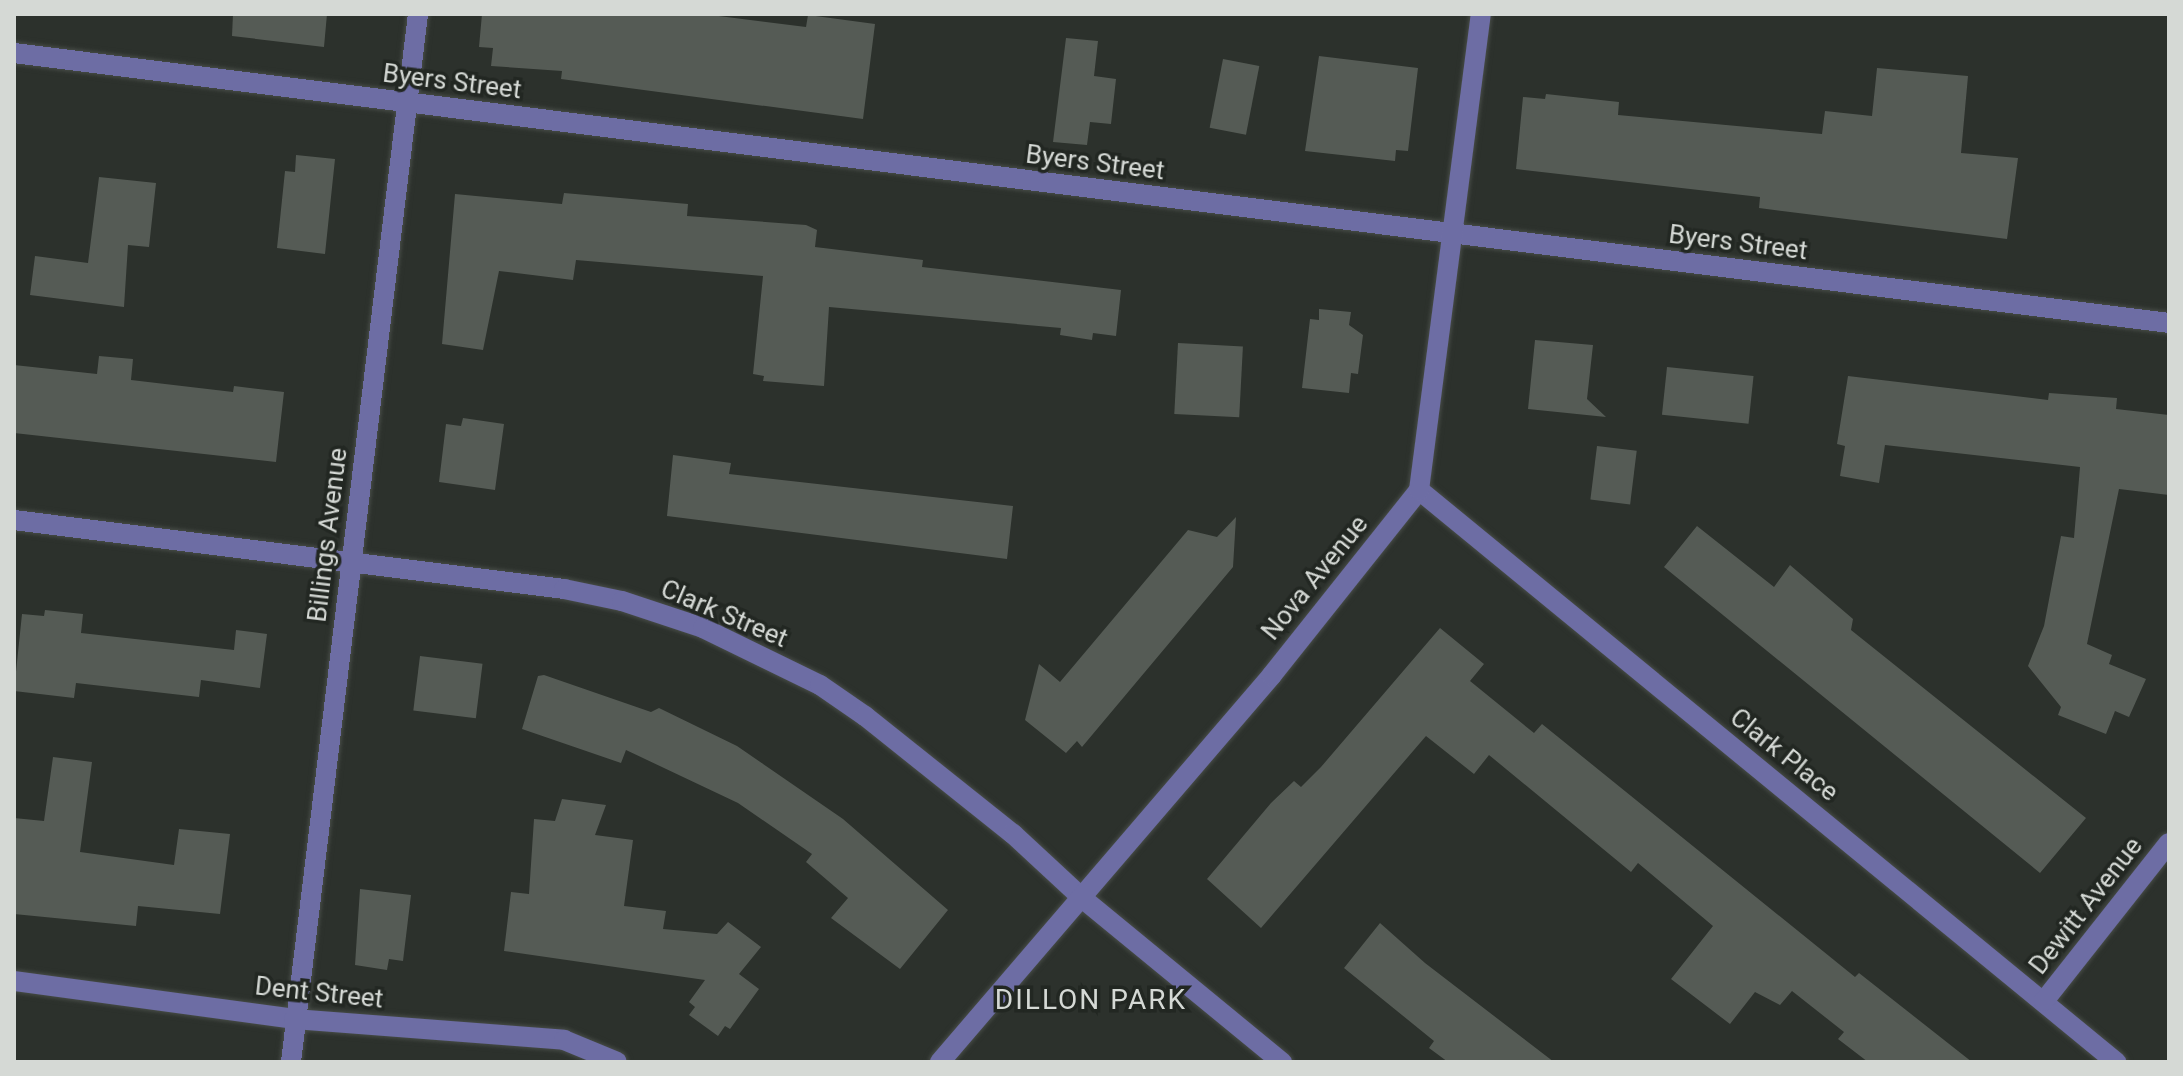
<!DOCTYPE html>
<style>
body{margin:0}
#map{position:relative;width:2183px;height:1076px;overflow:hidden;background:#2c312c;font-family:Roboto,sans-serif}
div>[style]{position:absolute}
.building>*{inset:0;background:#555b55;transform-origin:0 0}
.roads{filter:drop-shadow(0 0 2px #474c47) drop-shadow(0 0 2px #474c47)}
.minor>*{height:20px;margin:-10px;padding:0 10px;transform-origin:10px;border-radius:10px;background:#6d6da4}
span{translate:-50% -50%;white-space:nowrap;text-align:center;line-height:1.15;-webkit-text-stroke:7px #222722;paint-order:stroke}
.street-label{font-size:26px;color:#d5d9d5}
.neighbourhood-label{font-size:28px;color:#d5d9d5;letter-spacing:2px}
.frame{position:absolute;inset:0;border:16px solid #d5d9d5;pointer-events:none}
</style>
<div id="map">
<div class="building">
<i style="clip-path:polygon(233px 14px,327px 14px,324px 47px,232px 36px)"></i>
<i style="clip-path:polygon(482px 14px,703px 14px,806px 27px,808px 15px,875px 24px,863px 119px,561px 79px,562px 71px,491px 66px,493px 48px,479px 47px)"></i>
<i style="clip-path:polygon(1066px 38px,1098px 41px,1094px 76px,1116px 79px,1111px 124px,1090px 122px,1087px 145px,1053px 142px)"></i>
<i style="clip-path:polygon(1319px 56px,1418px 68px,1408px 151px,1396px 150px,1395px 161px,1305px 151px)"></i>
<i style="left:1223px;top:59px;width:37px;height:70px;rotate:11deg"></i>
<i style="clip-path:polygon(1877px 68px,1968px 76px,1961px 153px,2018px 158px,2007px 239px,1759px 208px,1760px 197px,1516px 169px,1523px 97px,1545px 99px,1546px 94px,1619px 102px,1618px 115px,1822px 134px,1825px 111px,1872px 116px)"></i>
<i style="clip-path:polygon(296px 155px,335px 159px,325px 254px,277px 248px,285px 171px,295px 172px)"></i>
<i style="clip-path:polygon(99px 177px,156px 183px,149px 247px,128px 245px,124px 307px,30px 295px,35px 256px,88px 263px)"></i>
<i style="clip-path:polygon(564px 193px,688px 204px,687px 216px,806px 225px,817px 230px,815px 247px,923px 260px,922px 267px,1121px 290px,1116px 336px,1093px 333px,1092px 340px,1060px 335px,1061px 328px,829px 307px,824px 386px,763px 381px,764px 376px,753px 374px,763px 276px,576px 260px,573px 280px,499px 271px,483px 350px,442px 344px,455px 194px,562px 204px)"></i>
<i style="clip-path:polygon(1319px 309px,1351px 312px,1349px 325px,1363px 335px,1358px 374px,1351px 373px,1349px 393px,1302px 388px,1310px 319px,1319px 320px)"></i>
<i style="clip-path:polygon(1535px 340px,1593px 345px,1587px 399px,1606px 417px,1528px 409px)"></i>
<i style="left:1178px;top:343px;width:65px;height:71px;rotate:3deg"></i>
<i style="clip-path:polygon(99px 356px,133px 359px,131px 380px,233px 392px,234px 386px,284px 392px,276px 462px,14px 433px,14px 365px,97px 374px)"></i>
<i style="left:1667px;top:367px;width:87px;height:48px;rotate:6deg"></i>
<i style="clip-path:polygon(1848px 376px,2048px 400px,2049px 393px,2117px 398px,2116px 409px,2169px 415px,2169px 495px,2119px 489px,2087px 644px,2112px 655px,2109px 664px,2146px 679px,2129px 717px,2115px 711px,2106px 734px,2058px 715px,2061px 707px,2028px 666px,2044px 626px,2061px 536px,2074px 538px,2080px 467px,1885px 445px,1879px 483px,1840px 476px,1845px 446px,1837px 444px)"></i>
<i style="clip-path:polygon(463px 418px,504px 424px,495px 490px,439px 482px,446px 424px,461px 426px)"></i>
<i style="left:1597px;top:446px;width:40px;height:54px;rotate:7deg"></i>
<i style="clip-path:polygon(673px 455px,731px 463px,729px 474px,1013px 506px,1007px 559px,667px 516px)"></i>
<i style="clip-path:polygon(1236px 517px,1233px 567px,1082px 747px,1077px 741px,1066px 753px,1025px 720px,1039px 664px,1060px 682px,1188px 530px,1217px 537px)"></i>
<i style="clip-path:polygon(1697px 526px,1774px 587px,1790px 565px,1853px 619px,1851px 630px,2086px 818px,2040px 873px,1664px 567px)"></i>
<i style="clip-path:polygon(45px 610px,83px 614px,81px 633px,234px 650px,236px 630px,267px 634px,260px 688px,201px 680px,199px 697px,76px 683px,74px 698px,14px 691px,22px 614px,44px 616px)"></i>
<i style="clip-path:polygon(1440px 628px,1484px 664px,1470px 681px,1534px 733px,1542px 724px,1855px 977px,1859px 973px,1972px 1062px,1868px 1062px,1838px 1039px,1844px 1032px,1792px 991px,1780px 1005px,1755px 992px,1730px 1024px,1671px 979px,1713px 926px,1638px 863px,1631px 872px,1489px 755px,1474px 774px,1426px 736px,1261px 928px,1207px 879px,1271px 803px,1294px 781px,1301px 787px,1321px 767px)"></i>
<i style="left:420px;top:656px;width:63px;height:55px;rotate:7deg"></i>
<i style="clip-path:polygon(544px 675px,651px 712px,659px 708px,737px 746px,843px 819px,948px 910px,900px 969px,831px 918px,848px 898px,806px 862px,812px 854px,738px 803px,626px 750px,621px 763px,522px 729px,538px 676px)"></i>
<i style="clip-path:polygon(53px 757px,92px 762px,80px 852px,174px 865px,179px 829px,230px 834px,220px 914px,138px 906px,136px 926px,14px 914px,14px 818px,44px 821px)"></i>
<i style="clip-path:polygon(562px 799px,606px 805px,595px 835px,633px 840px,624px 906px,666px 911px,663px 929px,717px 934px,728px 922px,761px 947px,739px 974px,759px 989px,730px 1029px,725px 1026px,718px 1036px,689px 1015px,695px 1007px,689px 1002px,705px 980px,504px 951px,511px 892px,529px 894px,534px 819px,555px 821px)"></i>
<i style="clip-path:polygon(360px 889px,411px 895px,403px 961px,389px 959px,387px 970px,355px 965px)"></i>
<i style="clip-path:polygon(1380px 923px,1425px 963px,1554px 1062px,1448px 1062px,1429px 1048px,1434px 1041px,1344px 968px)"></i>
</div>
<div class="roads">
<div class="minor">
<i style="left:14px;top:53px;width:2172px;rotate:7.14deg"></i>
<i style="left:1419px;top:490px;width:902px;rotate:39.37deg"></i>
<i style="left:14px;top:520px;width:554px;rotate:7.15deg"></i>
<i style="left:564px;top:589px;width:59px;rotate:11.7deg"></i>
<i style="left:622px;top:601px;width:85px;rotate:18.4deg"></i>
<i style="left:703px;top:628px;width:130px;rotate:26deg"></i>
<i style="left:820px;top:685px;width:55px;rotate:34.6deg"></i>
<i style="left:865px;top:716px;width:189px;rotate:38.6deg"></i>
<i style="left:1013px;top:834px;width:94px;rotate:42.8deg"></i>
<i style="left:1082px;top:898px;width:259px;rotate:39.4deg"></i>
<i style="left:14px;top:981px;width:283px;rotate:7.7deg"></i>
<i style="left:294px;top:1019px;width:271px;rotate:4.4deg"></i>
<i style="left:564px;top:1040px;width:57px;rotate:22.5deg"></i>
<i style="left:2044px;top:1001px;width:201px;rotate:-51.7deg"></i>
<i style="left:291px;top:1062px;width:1056px;rotate:-83.09deg"></i>
<i style="left:940px;top:1062px;width:510px;rotate:-49.37deg"></i>
<i style="left:1272px;top:675px;width:236px;rotate:-51.5deg"></i>
<i style="left:1419px;top:490px;width:480px;rotate:-82.6deg"></i>
</div>
</div>
<div class="street-label">
<span style="left:452px;top:82px;rotate:7deg">Byers Street</span>
<span style="left:1095px;top:163px;rotate:7deg">Byers Street</span>
<span style="left:1738px;top:243px;rotate:7deg">Byers Street</span>
<span style="left:328px;top:535px;rotate:-83deg">Billings Avenue</span>
<span style="left:1315px;top:578px;rotate:-51deg">Nova Avenue</span>
<span style="left:724px;top:614px;rotate:23deg">Clark Street</span>
<span style="left:1784px;top:755px;rotate:39deg">Clark Place</span>
<span style="left:2086px;top:906px;rotate:-52deg">Dewitt Avenue</span>
<span style="left:319px;top:993px;rotate:6deg">Dent Street</span>
</div>
<div class="neighbourhood-label">
<span style="left:1091px;top:1000px">DILLON PARK</span>
</div>
<div class="frame"></div>
</div>
